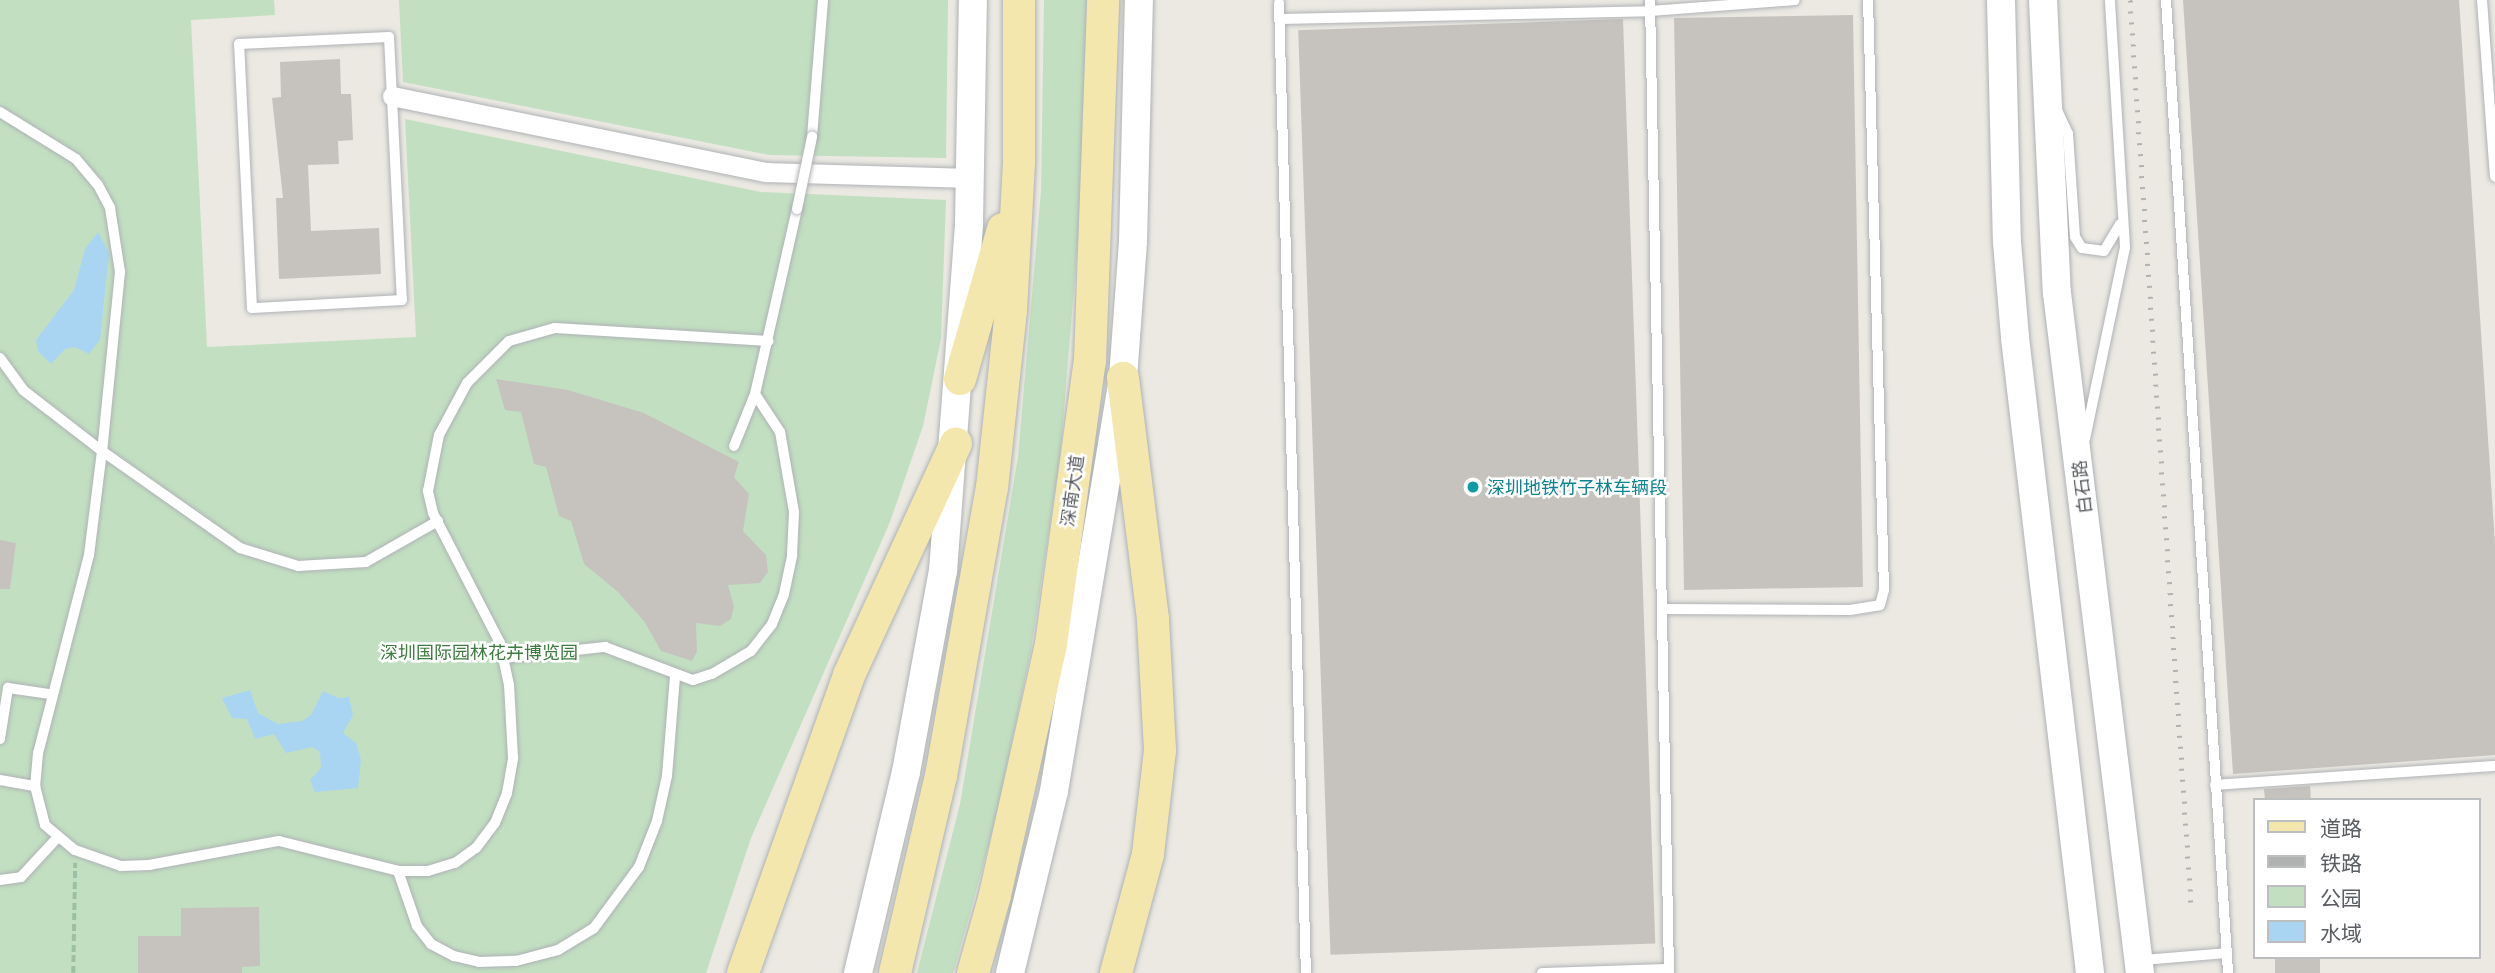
<!DOCTYPE html>
<meta charset="utf-8">
<style>
body{margin:0}
#map{position:relative;width:2495px;height:973px;overflow:hidden;background:#ebe9e2;font-family:Barlow,"Noto Sans SC",sans-serif}
div>[style]{position:absolute}
.green>*{inset:0;background:#c2e0c1}
.water>*{inset:0;background:#a9d5f3}
.building>*{inset:0;background:#c6c3be;transform-origin:0 0}
.path>*{height:3.5px;margin-top:-1.75px;transform-origin:0;background:repeating-linear-gradient(90deg,#9bc0a5 0 7px,transparent 0 10.5px)}
.roads{filter:drop-shadow(0 0 2px #afb2b6) drop-shadow(0 0 2px #afb2b6)}
.service>*{height:10px;margin:-5px;padding:0 5px;transform-origin:5px;border-radius:5px;background:#fff}
.minor>*{height:19px;margin:-9.5px;padding:0 9.5px;transform-origin:9.5px;border-radius:9.5px;background:#fff}
.secondary>*{height:28px;margin:-14px;padding:0 14px;transform-origin:14px;border-radius:14px;background:#fff}
.primary>*{height:32px;margin:-16px;padding:0 16px;transform-origin:16px;border-radius:16px;background:#f4e7ae}
.rail>*{height:5px;margin-top:-2.5px;transform-origin:0;background:repeating-linear-gradient(90deg,#b0b1b1 0 2px,transparent 0 11px)}
.bridges{filter:drop-shadow(0 0 2px #afb2b6) drop-shadow(0 0 2px #afb2b6)}
.service-bridge>*{height:10px;margin:-5px;padding:0 5px;transform-origin:5px;border-radius:5px;background:#fff}
.dots>*{width:19px;height:19px;translate:-50% -50%;box-sizing:border-box;border:4px solid #fff;border-radius:50%}
span{translate:-50% -50%;white-space:nowrap;text-align:center;line-height:1.15;-webkit-text-stroke:5px #fff;paint-order:stroke}
.culture-label{font-size:18px;color:#0d838f}
.left{translate:0 -50%;text-align:left}
.street-label{font-size:18px;color:#5a5d61}
.park-label{font-size:18px;color:#3e7b40}
.legend{position:absolute;left:2253px;top:798px;width:228px;height:161px;box-sizing:border-box;background:#fff;border:2px solid #bdbec0;margin:0;padding:9px 12px;list-style:none;font-size:21px;color:#5a5d61}
.legend li{display:flex;align-items:center;gap:14px;height:35px}
.legend b{width:35px;border:2px solid #bdbec0}
</style>
<div id="map">
<div class="green">
<i style="clip-path:polygon(0 0,274px 0,275px 15px,191px 20px,207px 347px,416px 337px,405px 119px,761px 192px,946px 200px,941px 339px,923px 426px,890px 522px,751px 838px,706px 973px,0 973px)"></i>
<i style="clip-path:polygon(399px 0,948px 0,946px 158px,769px 155px,403px 82px)"></i>
<i style="clip-path:polygon(1044px 0,1089px 0,1082px 191px,1060px 458px,1031px 650px,998px 810px,969px 917px,953px 973px,917px 973px,960px 804px,1018px 457px,1041px 191px)"></i>
</div>
<div class="water">
<i style="clip-path:polygon(98px 232px,109px 253px,100px 340px,89px 354px,75px 347px,65px 349px,51px 364px,38px 351px,36px 340px,74px 290px,85px 249px)"></i>
<i style="clip-path:polygon(250px 690px,258px 713px,278px 724px,302px 721px,311px 715px,323px 691px,338px 698px,349px 697px,353px 715px,343px 733px,356px 743px,361px 760px,358px 788px,315px 792px,310px 780px,321px 768px,320px 752px,312px 747px,286px 753px,274px 734px,255px 739px,247px 719px,232px 718px,222px 698px)"></i>
</div>
<div class="building">
<i style="clip-path:polygon(2183px 0,2459px 0,2495px 544px,2495px 755px,2233px 774px)"></i>
<i style="left:1853px;top:15px;width:572px;height:179px;rotate:89deg"></i>
<i style="left:1623px;top:19px;width:925px;height:325px;rotate:88deg"></i>
<i style="clip-path:polygon(340px 59px,341px 94px,351px 94px,353px 140px,338px 141px,339px 164px,308px 165px,311px 231px,379px 228px,381px 274px,279px 279px,276px 198px,283px 198px,272px 98px,281px 97px,280px 62px)"></i>
<i style="clip-path:polygon(496px 379px,568px 390px,644px 413px,739px 462px,734px 477px,749px 494px,743px 531px,766px 555px,768px 572px,760px 583px,728px 585px,734px 606px,731px 619px,720px 626px,696px 623px,697px 652px,692px 661px,661px 651px,644px 621px,618px 592px,584px 564px,571px 521px,559px 516px,546px 467px,534px 464px,521px 412px,505px 410px)"></i>
<i style="clip-path:polygon(0 540px,16px 543px,10px 589px,0 589px)"></i>
<i style="clip-path:polygon(2310px 786px,2311px 800px,2265px 800px,2264px 789px)"></i>
<i style="clip-path:polygon(259px 907px,260px 966px,242px 967px,242px 973px,138px 973px,138px 936px,181px 936px,181px 908px)"></i>
<i style="left:2275px;top:957px;width:45px;height:16px"></i>
</div>
<div class="path">
<i style="left:73px;top:973px;width:110px;rotate:-89deg"></i>
</div>
<div class="roads">
<div class="service">
<i style="left:1650px;top:0;width:973px;rotate:88.88deg"></i>
<i style="left:2166px;top:0;width:975px;rotate:86.35deg"></i>
<i style="left:2482px;top:0;width:177px;rotate:85.8deg"></i>
<i style="left:1279px;top:3px;width:970px;rotate:88.41deg"></i>
<i style="left:1280px;top:19px;width:370px;rotate:-1.2deg"></i>
<i style="left:1650px;top:11px;width:145px;rotate:-4.3deg"></i>
<i style="left:389px;top:37px;width:263px;rotate:87.2deg"></i>
<i style="left:402px;top:300px;width:150px;rotate:176.9deg"></i>
<i style="left:252px;top:308px;width:264px;rotate:-92.8deg"></i>
<i style="left:239px;top:44px;width:150px;rotate:-2.7deg"></i>
<i style="left:2057px;top:110px;width:26px;rotate:65deg"></i>
<i style="left:2068px;top:134px;width:103px;rotate:86.1deg"></i>
<i style="left:2075px;top:237px;width:13px;rotate:58deg"></i>
<i style="left:2082px;top:248px;width:22px;rotate:8deg"></i>
<i style="left:2104px;top:251px;width:31px;rotate:-59deg"></i>
<i style="left:0;top:112px;width:89px;rotate:31.7deg"></i>
<i style="left:76px;top:159px;width:34px;rotate:50deg"></i>
<i style="left:98px;top:185px;width:26px;rotate:62deg"></i>
<i style="left:110px;top:208px;width:65px;rotate:81.1deg"></i>
<i style="left:120px;top:272px;width:180px;rotate:95.7deg"></i>
<i style="left:102px;top:451px;width:169px;rotate:35.1deg"></i>
<i style="left:240px;top:548px;width:61px;rotate:17.2deg"></i>
<i style="left:298px;top:566px;width:68px;rotate:-3.4deg"></i>
<i style="left:366px;top:562px;width:83px;rotate:-29.7deg"></i>
<i style="left:812px;top:137px;width:137px;rotate:-85.4deg"></i>
<i style="left:0;top:358px;width:39px;rotate:54deg"></i>
<i style="left:23px;top:390px;width:100px;rotate:37.7deg"></i>
<i style="left:102px;top:451px;width:105px;rotate:97.1deg"></i>
<i style="left:89px;top:555px;width:204px;rotate:104.4deg"></i>
<i style="left:38px;top:753px;width:33px;rotate:95deg"></i>
<i style="left:35px;top:786px;width:40px;rotate:75.6deg"></i>
<i style="left:45px;top:825px;width:39px;rotate:40deg"></i>
<i style="left:75px;top:850px;width:49px;rotate:19.2deg"></i>
<i style="left:121px;top:866px;width:28px;rotate:-2deg"></i>
<i style="left:149px;top:865px;width:132px;rotate:-10.5deg"></i>
<i style="left:279px;top:841px;width:123px;rotate:14.1deg"></i>
<i style="left:398px;top:871px;width:30px"></i>
<i style="left:428px;top:871px;width:28px;rotate:-17deg"></i>
<i style="left:455px;top:863px;width:26px;rotate:-36deg"></i>
<i style="left:476px;top:848px;width:31px;rotate:-53deg"></i>
<i style="left:495px;top:823px;width:32px;rotate:-68deg"></i>
<i style="left:507px;top:793px;width:36px;rotate:-80deg"></i>
<i style="left:513px;top:758px;width:73px;rotate:-93.1deg"></i>
<i style="left:509px;top:685px;width:43px;rotate:-102.1deg"></i>
<i style="left:500px;top:643px;width:146px;rotate:-117.3deg"></i>
<i style="left:433px;top:513px;width:23px;rotate:-103deg"></i>
<i style="left:428px;top:491px;width:57px;rotate:-78.9deg"></i>
<i style="left:439px;top:435px;width:59px;rotate:-61.7deg"></i>
<i style="left:467px;top:383px;width:59px;rotate:-45deg"></i>
<i style="left:509px;top:341px;width:48px;rotate:-15.8deg"></i>
<i style="left:555px;top:328px;width:214px;rotate:3.5deg"></i>
<i style="left:2085px;top:439px;width:196px;rotate:-78.2deg"></i>
<i style="left:2125px;top:247px;width:247px;rotate:-93.5deg"></i>
<i style="left:734px;top:446px;width:56px;rotate:-68deg"></i>
<i style="left:755px;top:394px;width:190px;rotate:-77.2deg"></i>
<i style="left:1664px;top:609px;width:186px;rotate:0.3deg"></i>
<i style="left:1850px;top:610px;width:30px;rotate:-9deg"></i>
<i style="left:1880px;top:605px;width:16px;rotate:-75deg"></i>
<i style="left:1884px;top:590px;width:590px;rotate:-91.55deg"></i>
<i style="left:503px;top:658px;width:103px;rotate:-6.2deg"></i>
<i style="left:605px;top:647px;width:94px;rotate:20.6deg"></i>
<i style="left:693px;top:680px;width:20px;rotate:-18deg"></i>
<i style="left:712px;top:674px;width:45px;rotate:-30.5deg"></i>
<i style="left:751px;top:651px;width:34px;rotate:-52deg"></i>
<i style="left:772px;top:624px;width:32px;rotate:-68deg"></i>
<i style="left:784px;top:594px;width:40px;rotate:-78deg"></i>
<i style="left:792px;top:555px;width:43px;rotate:-87.3deg"></i>
<i style="left:794px;top:512px;width:81px;rotate:-99.9deg"></i>
<i style="left:780px;top:432px;width:45px;rotate:-123.3deg"></i>
<i style="left:0;top:739px;width:52px;rotate:-81.1deg"></i>
<i style="left:8px;top:688px;width:41px;rotate:8.3deg"></i>
<i style="left:0;top:780px;width:36px;rotate:10deg"></i>
<i style="left:2215px;top:785px;width:281px;rotate:-3.9deg"></i>
<i style="left:398px;top:871px;width:58px;rotate:70.9deg"></i>
<i style="left:417px;top:926px;width:23px;rotate:52deg"></i>
<i style="left:431px;top:944px;width:26px;rotate:28deg"></i>
<i style="left:454px;top:956px;width:26px;rotate:13deg"></i>
<i style="left:479px;top:962px;width:37px;rotate:-2deg"></i>
<i style="left:516px;top:961px;width:43px;rotate:-14.7deg"></i>
<i style="left:558px;top:950px;width:42px;rotate:-31.4deg"></i>
<i style="left:594px;top:928px;width:76px;rotate:-53.6deg"></i>
<i style="left:639px;top:867px;width:49px;rotate:-68.6deg"></i>
<i style="left:657px;top:821px;width:46px;rotate:-77.5deg"></i>
<i style="left:667px;top:776px;width:100px;rotate:-85.4deg"></i>
<i style="left:0;top:880px;width:21px;rotate:-8deg"></i>
<i style="left:21px;top:877px;width:53px;rotate:-47.3deg"></i>
<i style="left:2142px;top:960px;width:85px;rotate:-4.7deg"></i>
<i style="left:1542px;top:973px;width:127px;rotate:-1.8deg"></i>
</div>
<div class="minor">
<i style="left:392px;top:96px;width:381px;rotate:11.5deg"></i>
<i style="left:765px;top:172px;width:205px;rotate:1.7deg"></i>
</div>
<div class="secondary">
<i style="left:2001px;top:0;width:242px;rotate:88.6deg"></i>
<i style="left:2007px;top:242px;width:96px;rotate:85.2deg"></i>
<i style="left:2015px;top:338px;width:639px;rotate:83.26deg"></i>
<i style="left:2043px;top:0;width:293px;rotate:87.3deg"></i>
<i style="left:2057px;top:293px;width:685px;rotate:83.04deg"></i>
<i style="left:858px;top:973px;width:207px;rotate:-76.6deg"></i>
<i style="left:906px;top:772px;width:204px;rotate:-79.6deg"></i>
<i style="left:943px;top:571px;width:349px;rotate:-85.7deg"></i>
<i style="left:969px;top:223px;width:223px;rotate:-89deg"></i>
<i style="left:1010px;top:973px;width:187px;rotate:-76.4deg"></i>
<i style="left:1054px;top:791px;width:419px;rotate:-80.5deg"></i>
<i style="left:1123px;top:378px;width:136px;rotate:-85.8deg"></i>
<i style="left:1133px;top:242px;width:242px;rotate:-88.6deg"></i>
</div>
<div class="primary">
<i style="left:960px;top:379px;width:156px;rotate:-74deg"></i>
<i style="left:743px;top:973px;width:316px;rotate:-70.4deg"></i>
<i style="left:849px;top:675px;width:255px;rotate:-65.2deg"></i>
<i style="left:895px;top:973px;width:202px;rotate:-76.9deg"></i>
<i style="left:941px;top:776px;width:292px;rotate:-80deg"></i>
<i style="left:992px;top:488px;width:179px;rotate:-83.9deg"></i>
<i style="left:1011px;top:310px;width:147px;rotate:-86.9deg"></i>
<i style="left:1019px;top:163px;width:163px;rotate:-90deg"></i>
<i style="left:973px;top:973px;width:81px;rotate:-74.2deg"></i>
<i style="left:995px;top:895px;width:257px;rotate:-77.4deg"></i>
<i style="left:1051px;top:644px;width:287px;rotate:-82.2deg"></i>
<i style="left:1090px;top:360px;width:360px;rotate:-87.9deg"></i>
<i style="left:1116px;top:973px;width:123px;rotate:-74.9deg"></i>
<i style="left:1148px;top:854px;width:105px;rotate:-83.4deg"></i>
<i style="left:1160px;top:750px;width:131px;rotate:-93.1deg"></i>
<i style="left:1153px;top:619px;width:243px;rotate:-97.1deg"></i>
</div>
</div>
<div class="rail">
<i style="left:2130px;top:0;width:907px;rotate:86.14deg"></i>
</div>
<div class="bridges">
<div class="service-bridge">
<i style="left:797px;top:209px;width:74px;rotate:-78.2deg"></i>
</div>
</div>
<div class="dots">
<i style="left:1473px;top:487px;background:#0f9aa8"></i>
</div>
<div class="culture-label">
<span class="left" style="left:1487px;top:487px">深圳地铁竹子林车辆段</span>
</div>
<div class="street-label">
<span style="left:2082px;top:487px;rotate:-97deg">白石路</span>
<span style="left:1072px;top:491px;rotate:-82deg">深南大道</span>
</div>
<div class="park-label">
<span style="left:479px;top:652px">深圳国际园林花卉博览园</span>
</div>
<ul class="legend">
<li><b style="height:9px;background:#f4e7ae"></b>道路</li>
<li><b style="height:9px;background:#b0b1b1"></b>铁路</li>
<li><b style="height:19px;background:#c2e0c1"></b>公园</li>
<li><b style="height:19px;background:#a9d5f3"></b>水域</li>
</ul>
</div>
